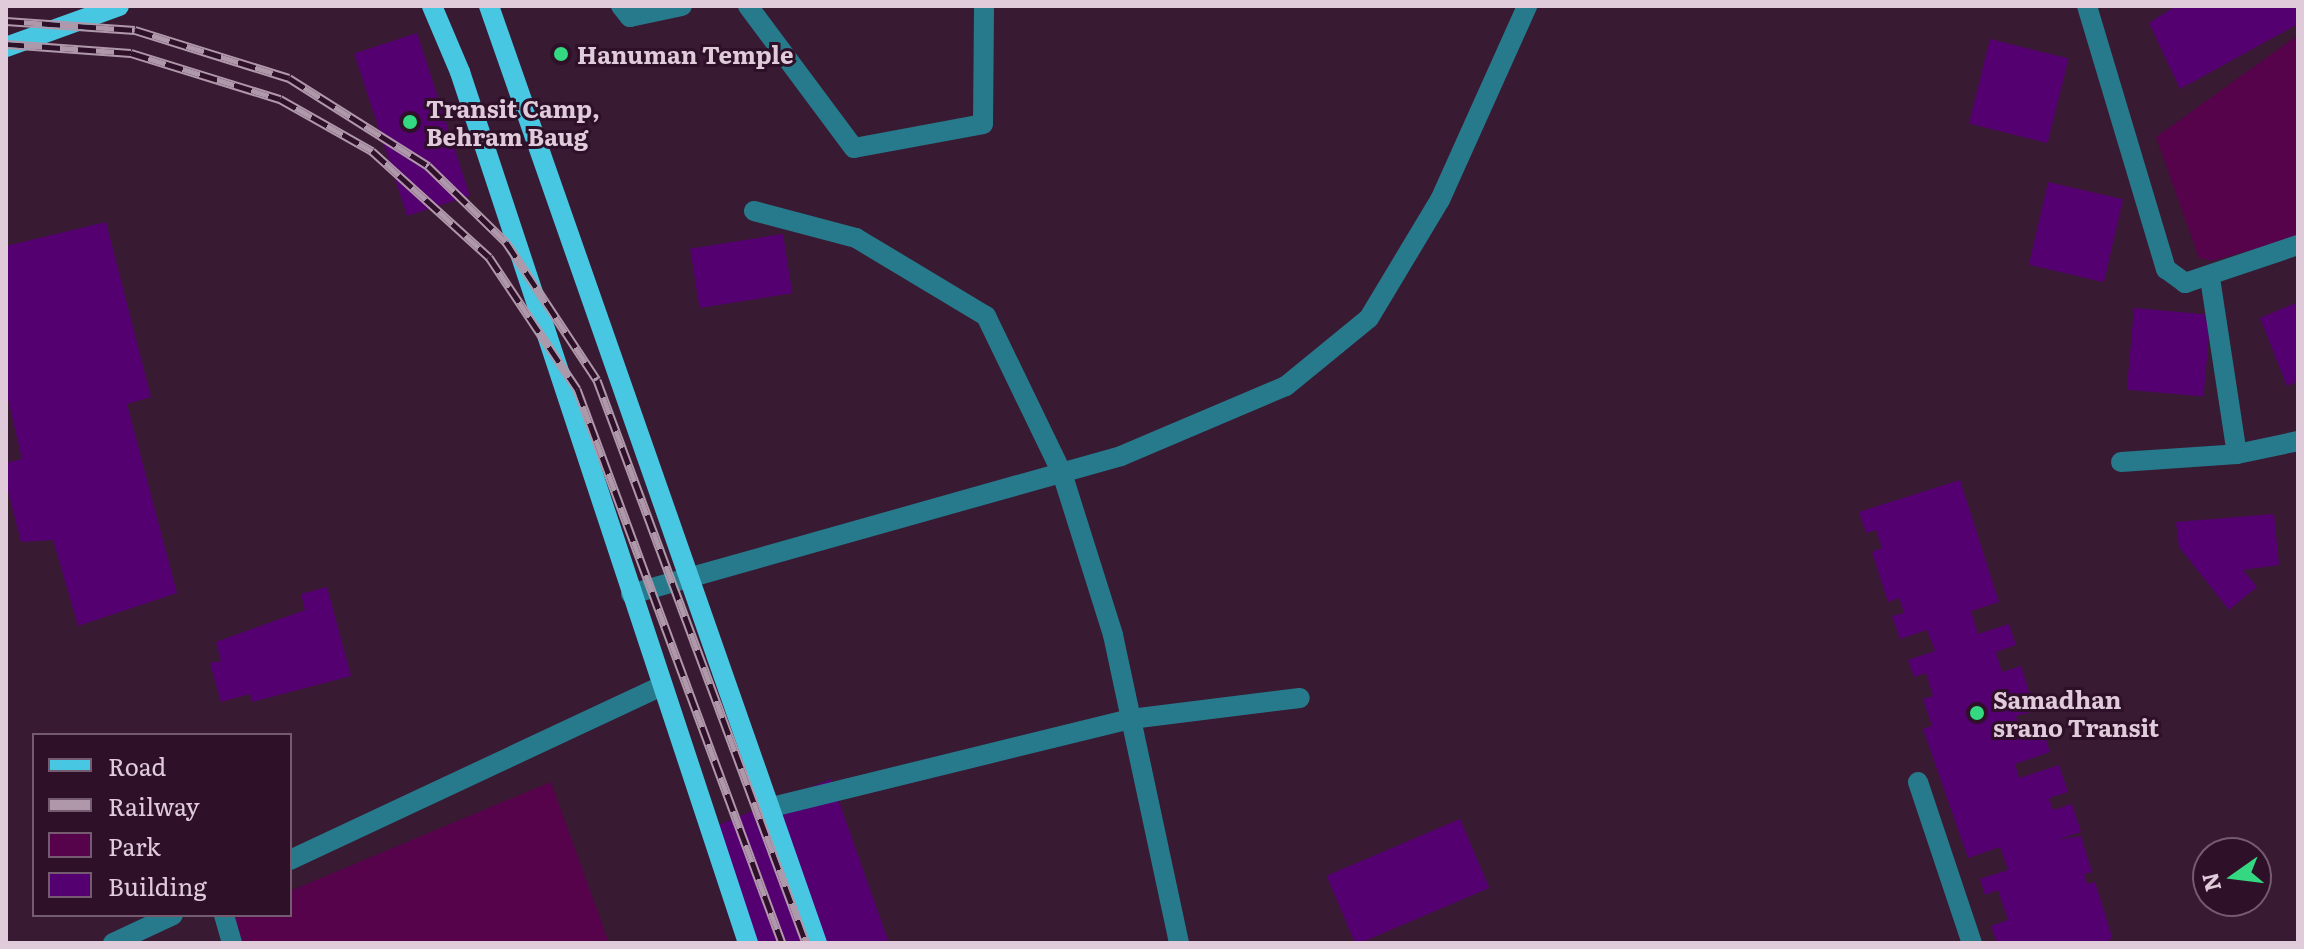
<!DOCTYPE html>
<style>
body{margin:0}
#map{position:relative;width:2304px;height:949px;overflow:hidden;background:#391a33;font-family:Literata,serif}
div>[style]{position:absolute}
.green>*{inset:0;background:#56034c}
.building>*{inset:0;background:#550070;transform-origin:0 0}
.minor>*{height:20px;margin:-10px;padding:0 10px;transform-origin:10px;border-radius:10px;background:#267a8b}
.major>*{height:20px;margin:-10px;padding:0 10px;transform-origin:10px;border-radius:10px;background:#47c7e2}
.rail>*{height:9px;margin-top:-4.5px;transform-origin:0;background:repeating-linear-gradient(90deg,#2e1029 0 18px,#b098ab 0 36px);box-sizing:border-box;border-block:2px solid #b098ab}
.dots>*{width:22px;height:22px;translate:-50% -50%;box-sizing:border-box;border:4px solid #2e1029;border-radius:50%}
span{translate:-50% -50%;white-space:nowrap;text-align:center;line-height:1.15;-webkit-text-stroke:6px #2e1029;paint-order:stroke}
.poi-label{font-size:24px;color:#e0cbdb;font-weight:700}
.left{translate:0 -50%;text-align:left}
.frame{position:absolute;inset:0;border:8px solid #e0cbdb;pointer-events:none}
.legend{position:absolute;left:32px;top:733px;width:260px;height:184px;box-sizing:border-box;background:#2e1029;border:2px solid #755b70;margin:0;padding:10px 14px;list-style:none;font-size:24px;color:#e0cbdb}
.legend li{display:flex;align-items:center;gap:16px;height:40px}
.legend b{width:40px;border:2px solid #755b70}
.north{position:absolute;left:2192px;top:837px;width:80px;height:80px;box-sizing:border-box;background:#2e1029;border:2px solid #755b70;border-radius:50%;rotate:256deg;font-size:22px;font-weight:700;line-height:32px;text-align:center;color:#e0cbdb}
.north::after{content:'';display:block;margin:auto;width:28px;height:36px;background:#33d881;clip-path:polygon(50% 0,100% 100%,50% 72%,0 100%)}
</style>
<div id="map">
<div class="green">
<i style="clip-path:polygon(2298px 35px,2298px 237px,2212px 261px,2199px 258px,2156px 137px)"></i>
<i style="clip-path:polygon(551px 782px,609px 943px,240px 943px,234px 915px,290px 915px,290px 891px)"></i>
</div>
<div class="building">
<i style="clip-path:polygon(2176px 6px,2298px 6px,2298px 24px,2180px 89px,2149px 23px)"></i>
<i style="left:417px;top:33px;width:171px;height:66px;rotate:72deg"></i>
<i style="left:1990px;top:39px;width:81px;height:87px;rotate:14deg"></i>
<i style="left:2048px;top:182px;width:77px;height:85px;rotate:13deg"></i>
<i style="clip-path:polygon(106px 222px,151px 397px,127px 404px,177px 593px,78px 626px,53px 540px,21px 542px,6px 483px,6px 463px,22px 459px,6px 391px,6px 246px)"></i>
<i style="left:783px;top:234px;width:60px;height:94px;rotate:81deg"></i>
<i style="clip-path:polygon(2298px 302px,2298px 381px,2287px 386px,2260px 318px)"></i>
<i style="left:2134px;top:308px;width:77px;height:82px;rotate:5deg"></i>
<i style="clip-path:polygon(1960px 480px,1999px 602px,1971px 611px,1978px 634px,2009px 624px,2016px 645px,1996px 652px,2002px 672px,2021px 666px,2035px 711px,2016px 716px,2023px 737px,2043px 731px,2050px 752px,2015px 764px,2019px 778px,2059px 765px,2068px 792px,2049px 798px,2053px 810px,2072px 804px,2081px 832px,2057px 840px,2081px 836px,2092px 872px,2084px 874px,2087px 884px,2095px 882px,2112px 937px,2107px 943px,1997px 943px,1991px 926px,2008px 920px,1998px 890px,1985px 895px,1980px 879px,2008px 870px,2000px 847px,1968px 858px,1923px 729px,1932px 726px,1923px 699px,1933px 696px,1926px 673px,1914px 677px,1908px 660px,1935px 651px,1927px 630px,1900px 639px,1892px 616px,1904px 613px,1899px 598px,1888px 602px,1872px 552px,1882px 548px,1876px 530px,1866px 533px,1859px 512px)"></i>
<i style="clip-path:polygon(2274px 514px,2279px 565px,2243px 570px,2257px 587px,2229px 610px,2179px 547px,2176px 522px)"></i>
<i style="clip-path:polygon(327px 587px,351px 676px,252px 702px,250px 694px,221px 702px,210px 663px,221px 661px,216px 642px,305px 610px,301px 594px)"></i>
<i style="clip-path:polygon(831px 779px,889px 943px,746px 943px,706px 830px)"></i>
<i style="left:1460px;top:819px;width:75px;height:145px;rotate:67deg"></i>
</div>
<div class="minor">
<i style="left:621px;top:6px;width:14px;rotate:51deg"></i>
<i style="left:630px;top:17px;width:53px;rotate:-11.9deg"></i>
<i style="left:748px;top:6px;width:177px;rotate:53.3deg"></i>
<i style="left:854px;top:148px;width:131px;rotate:-10.5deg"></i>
<i style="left:983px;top:124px;width:118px;rotate:-89.5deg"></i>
<i style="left:2087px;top:6px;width:275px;rotate:73.3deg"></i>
<i style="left:2166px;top:269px;width:24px;rotate:36deg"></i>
<i style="left:2185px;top:283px;width:119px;rotate:-18.6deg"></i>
<i style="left:754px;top:211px;width:106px;rotate:14.8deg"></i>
<i style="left:856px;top:238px;width:152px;rotate:31deg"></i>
<i style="left:986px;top:316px;width:174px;rotate:64.2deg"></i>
<i style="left:1062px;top:473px;width:170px;rotate:72.5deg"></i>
<i style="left:1113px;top:635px;width:315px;rotate:77.9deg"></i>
<i style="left:2210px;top:278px;width:178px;rotate:81.3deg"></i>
<i style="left:2237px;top:454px;width:62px;rotate:-12deg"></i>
<i style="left:2121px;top:462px;width:116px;rotate:-3.9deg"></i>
<i style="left:631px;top:594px;width:509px;rotate:-15.73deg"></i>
<i style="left:1121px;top:456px;width:179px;rotate:-23deg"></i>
<i style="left:1286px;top:386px;width:107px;rotate:-39.3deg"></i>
<i style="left:1369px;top:318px;width:138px;rotate:-59deg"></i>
<i style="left:1440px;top:200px;width:213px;rotate:-65.8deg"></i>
<i style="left:1918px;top:782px;width:170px;rotate:71.5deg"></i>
<i style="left:772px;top:807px;width:370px;rotate:-13.8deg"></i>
<i style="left:1131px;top:719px;width:170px;rotate:-7.1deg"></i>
<i style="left:290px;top:860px;width:410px;rotate:-25.1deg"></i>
<i style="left:224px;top:915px;width:29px;rotate:74deg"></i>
<i style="left:113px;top:943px;width:66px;rotate:-25deg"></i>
</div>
<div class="major">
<i style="left:432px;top:6px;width:72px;rotate:67deg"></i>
<i style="left:460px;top:72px;width:917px;rotate:71.7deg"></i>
<i style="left:489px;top:6px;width:993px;rotate:70.71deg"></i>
<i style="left:6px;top:47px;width:120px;rotate:-19.9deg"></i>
</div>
<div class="rail">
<i style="left:6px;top:21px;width:129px;rotate:4deg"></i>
<i style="left:135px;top:30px;width:161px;rotate:17.3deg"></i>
<i style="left:289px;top:78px;width:165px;rotate:32.3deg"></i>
<i style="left:428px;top:166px;width:109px;rotate:44.3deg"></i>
<i style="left:506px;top:242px;width:165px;rotate:56.6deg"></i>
<i style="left:597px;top:380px;width:601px;rotate:69.63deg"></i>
<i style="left:6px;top:44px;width:125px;rotate:4.1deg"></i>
<i style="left:131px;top:53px;width:156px;rotate:17.2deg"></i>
<i style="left:280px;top:99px;width:106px;rotate:29.5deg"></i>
<i style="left:372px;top:151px;width:158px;rotate:42.2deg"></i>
<i style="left:489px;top:257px;width:159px;rotate:56.3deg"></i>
<i style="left:577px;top:389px;width:591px;rotate:69.69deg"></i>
</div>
<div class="dots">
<i style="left:561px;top:54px;background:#33d881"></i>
<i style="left:410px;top:122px;background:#33d881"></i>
<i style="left:1977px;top:713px;background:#33d881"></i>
</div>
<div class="poi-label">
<span class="left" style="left:577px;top:54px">Hanuman Temple</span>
<span class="left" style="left:426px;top:122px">Transit Camp,<br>Behram Baug</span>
<span class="left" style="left:1993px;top:713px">Samadhan<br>srano Transit</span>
</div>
<div class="frame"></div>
<ul class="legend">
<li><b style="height:10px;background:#47c7e2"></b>Road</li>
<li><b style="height:10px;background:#b098ab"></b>Railway</li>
<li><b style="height:22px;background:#56034c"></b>Park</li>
<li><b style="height:22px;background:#550070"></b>Building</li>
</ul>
<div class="north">N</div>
</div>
